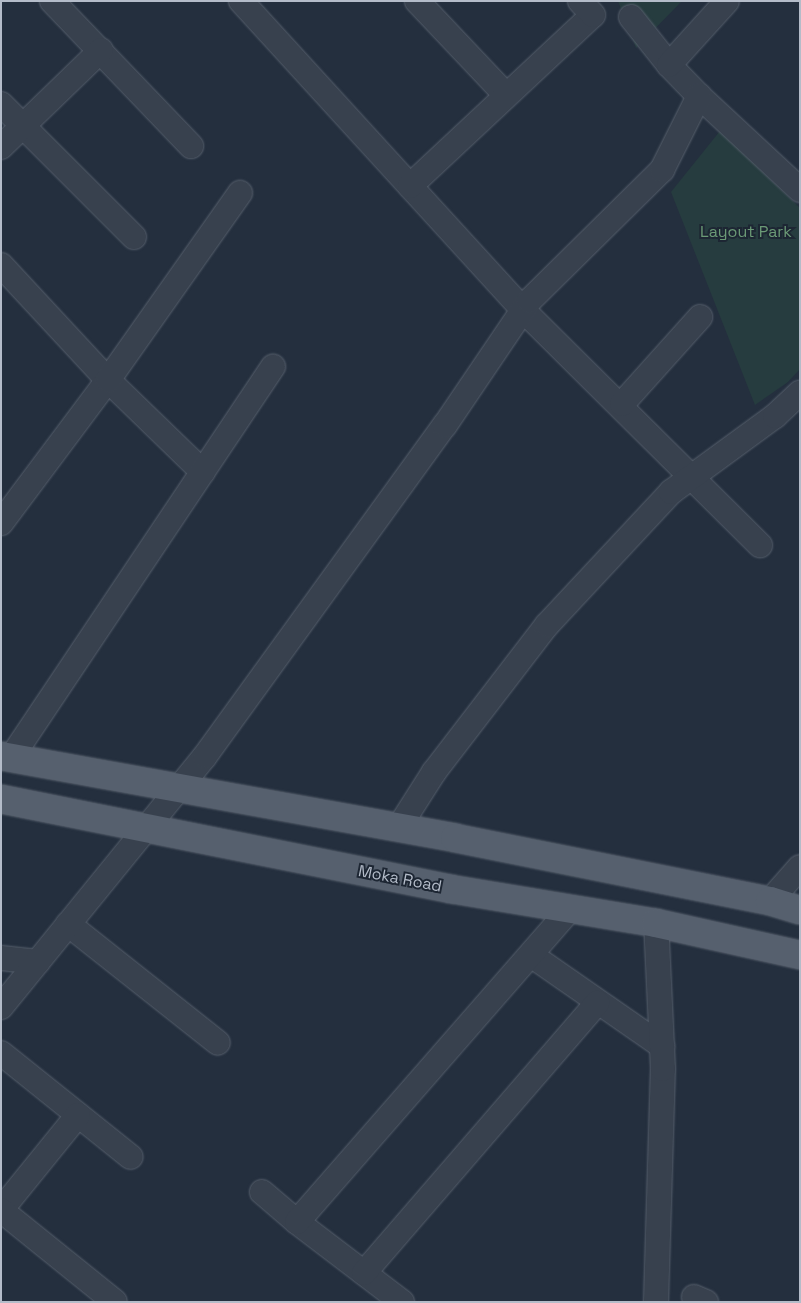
<!DOCTYPE html>
<style>
body{margin:0}
#map{position:relative;width:801px;height:1303px;overflow:hidden;background:#242f3e;font-family:"Space Grotesk",sans-serif}
div>[style]{position:absolute}
.green>*{inset:0;background:#263c3f}
.roads{filter:drop-shadow(0 0 1px #565f6c) drop-shadow(0 0 1px #565f6c)}
.minor>*{height:24px;margin:-12px;padding:0 12px;transform-origin:12px;border-radius:12px;background:#38414e}
.primary>*{height:28px;margin:-14px;padding:0 14px;transform-origin:14px;border-radius:14px;background:#56606e}
span{translate:-50% -50%;white-space:nowrap;text-align:center;line-height:1.15;-webkit-text-stroke:4px #1d2633;paint-order:stroke}
.park-label{font-size:16px;color:#6b9a76}
.street-label{font-size:16px;color:#b4bcc9}
.frame{position:absolute;inset:0;border:2px solid #b4bcc9;pointer-events:none}
</style>
<div id="map">
<div class="green">
<i style="clip-path:polygon(618px 1px,682px 1px,636px 48px)"></i>
<i style="clip-path:polygon(720px 131px,800px 208px,800px 369px,788px 382px,755px 405px,671px 192px)"></i>
</div>
<div class="roads">
<div class="minor">
<i style="left:52px;top:1px;width:201px;rotate:46.2deg"></i>
<i style="left:241px;top:1px;width:418px;rotate:47.6deg"></i>
<i style="left:523px;top:310px;width:334px;rotate:44.8deg"></i>
<i style="left:417px;top:1px;width:129px;rotate:46.6deg"></i>
<i style="left:631px;top:17px;width:61px;rotate:51.6deg"></i>
<i style="left:669px;top:65px;width:43px;rotate:45.9deg"></i>
<i style="left:699px;top:96px;width:138px;rotate:42.9deg"></i>
<i style="left:669px;top:65px;width:86px;rotate:-47.8deg"></i>
<i style="left:1px;top:104px;width:188px;rotate:45deg"></i>
<i style="left:1px;top:147px;width:139px;rotate:-44.1deg"></i>
<i style="left:410px;top:186px;width:250px;rotate:-43.1deg"></i>
<i style="left:593px;top:15px;width:19px;rotate:-133deg"></i>
<i style="left:1px;top:265px;width:157px;rotate:47.1deg"></i>
<i style="left:108px;top:380px;width:132px;rotate:44.1deg"></i>
<i style="left:622px;top:404px;width:117px;rotate:-48.1deg"></i>
<i style="left:1px;top:523px;width:179px;rotate:-53.2deg"></i>
<i style="left:108px;top:380px;width:229px;rotate:-54.8deg"></i>
<i style="left:11px;top:758px;width:471px;rotate:-56.2deg"></i>
<i style="left:399px;top:827px;width:65px;rotate:-57.5deg"></i>
<i style="left:434px;top:772px;width:185px;rotate:-52.5deg"></i>
<i style="left:547px;top:625px;width:182px;rotate:-47deg"></i>
<i style="left:671px;top:492px;width:129px;rotate:-36.2deg"></i>
<i style="left:775px;top:416px;width:34px;rotate:-43deg"></i>
<i style="left:770px;top:901px;width:45px;rotate:-48.6deg"></i>
<i style="left:68px;top:924px;width:191px;rotate:38.4deg"></i>
<i style="left:531px;top:955px;width:160px;rotate:34.8deg"></i>
<i style="left:1px;top:958px;width:37px;rotate:6deg"></i>
<i style="left:1px;top:1007px;width:323px;rotate:-50.9deg"></i>
<i style="left:205px;top:756px;width:409px;rotate:-54.1deg"></i>
<i style="left:445px;top:425px;width:150px;rotate:-55.9deg"></i>
<i style="left:529px;top:301px;width:187px;rotate:-44.6deg"></i>
<i style="left:662px;top:170px;width:83px;rotate:-63.4deg"></i>
<i style="left:1px;top:1053px;width:166px;rotate:38.7deg"></i>
<i style="left:78px;top:1115px;width:122px;rotate:129deg"></i>
<i style="left:1px;top:1210px;width:146px;rotate:38.9deg"></i>
<i style="left:262px;top:1192px;width:46px;rotate:40.6deg"></i>
<i style="left:297px;top:1222px;width:132px;rotate:37.3deg"></i>
<i style="left:297px;top:1222px;width:415px;rotate:-48.9deg"></i>
<i style="left:364px;top:1273px;width:357px;rotate:-49.2deg"></i>
<i style="left:694px;top:1297px;width:13px;rotate:23deg"></i>
<i style="left:656px;top:1302px;width:233px;rotate:-88.3deg"></i>
<i style="left:663px;top:1069px;width:146px;rotate:-92.7deg"></i>
</div>
<div class="primary">
<i style="left:1px;top:756px;width:461px;rotate:10.2deg"></i>
<i style="left:455px;top:838px;width:321px;rotate:11.3deg"></i>
<i style="left:770px;top:901px;width:31px;rotate:17deg"></i>
<i style="left:1px;top:799px;width:459px;rotate:11.3deg"></i>
<i style="left:451px;top:889px;width:208px;rotate:9.4deg"></i>
<i style="left:656px;top:923px;width:148px;rotate:12.5deg"></i>
</div>
</div>
<div class="park-label">
<span style="left:746px;top:232px">Layout Park</span>
</div>
<div class="street-label">
<span style="left:400px;top:879px;rotate:11deg">Moka Road</span>
</div>
<div class="frame"></div>
</div>
